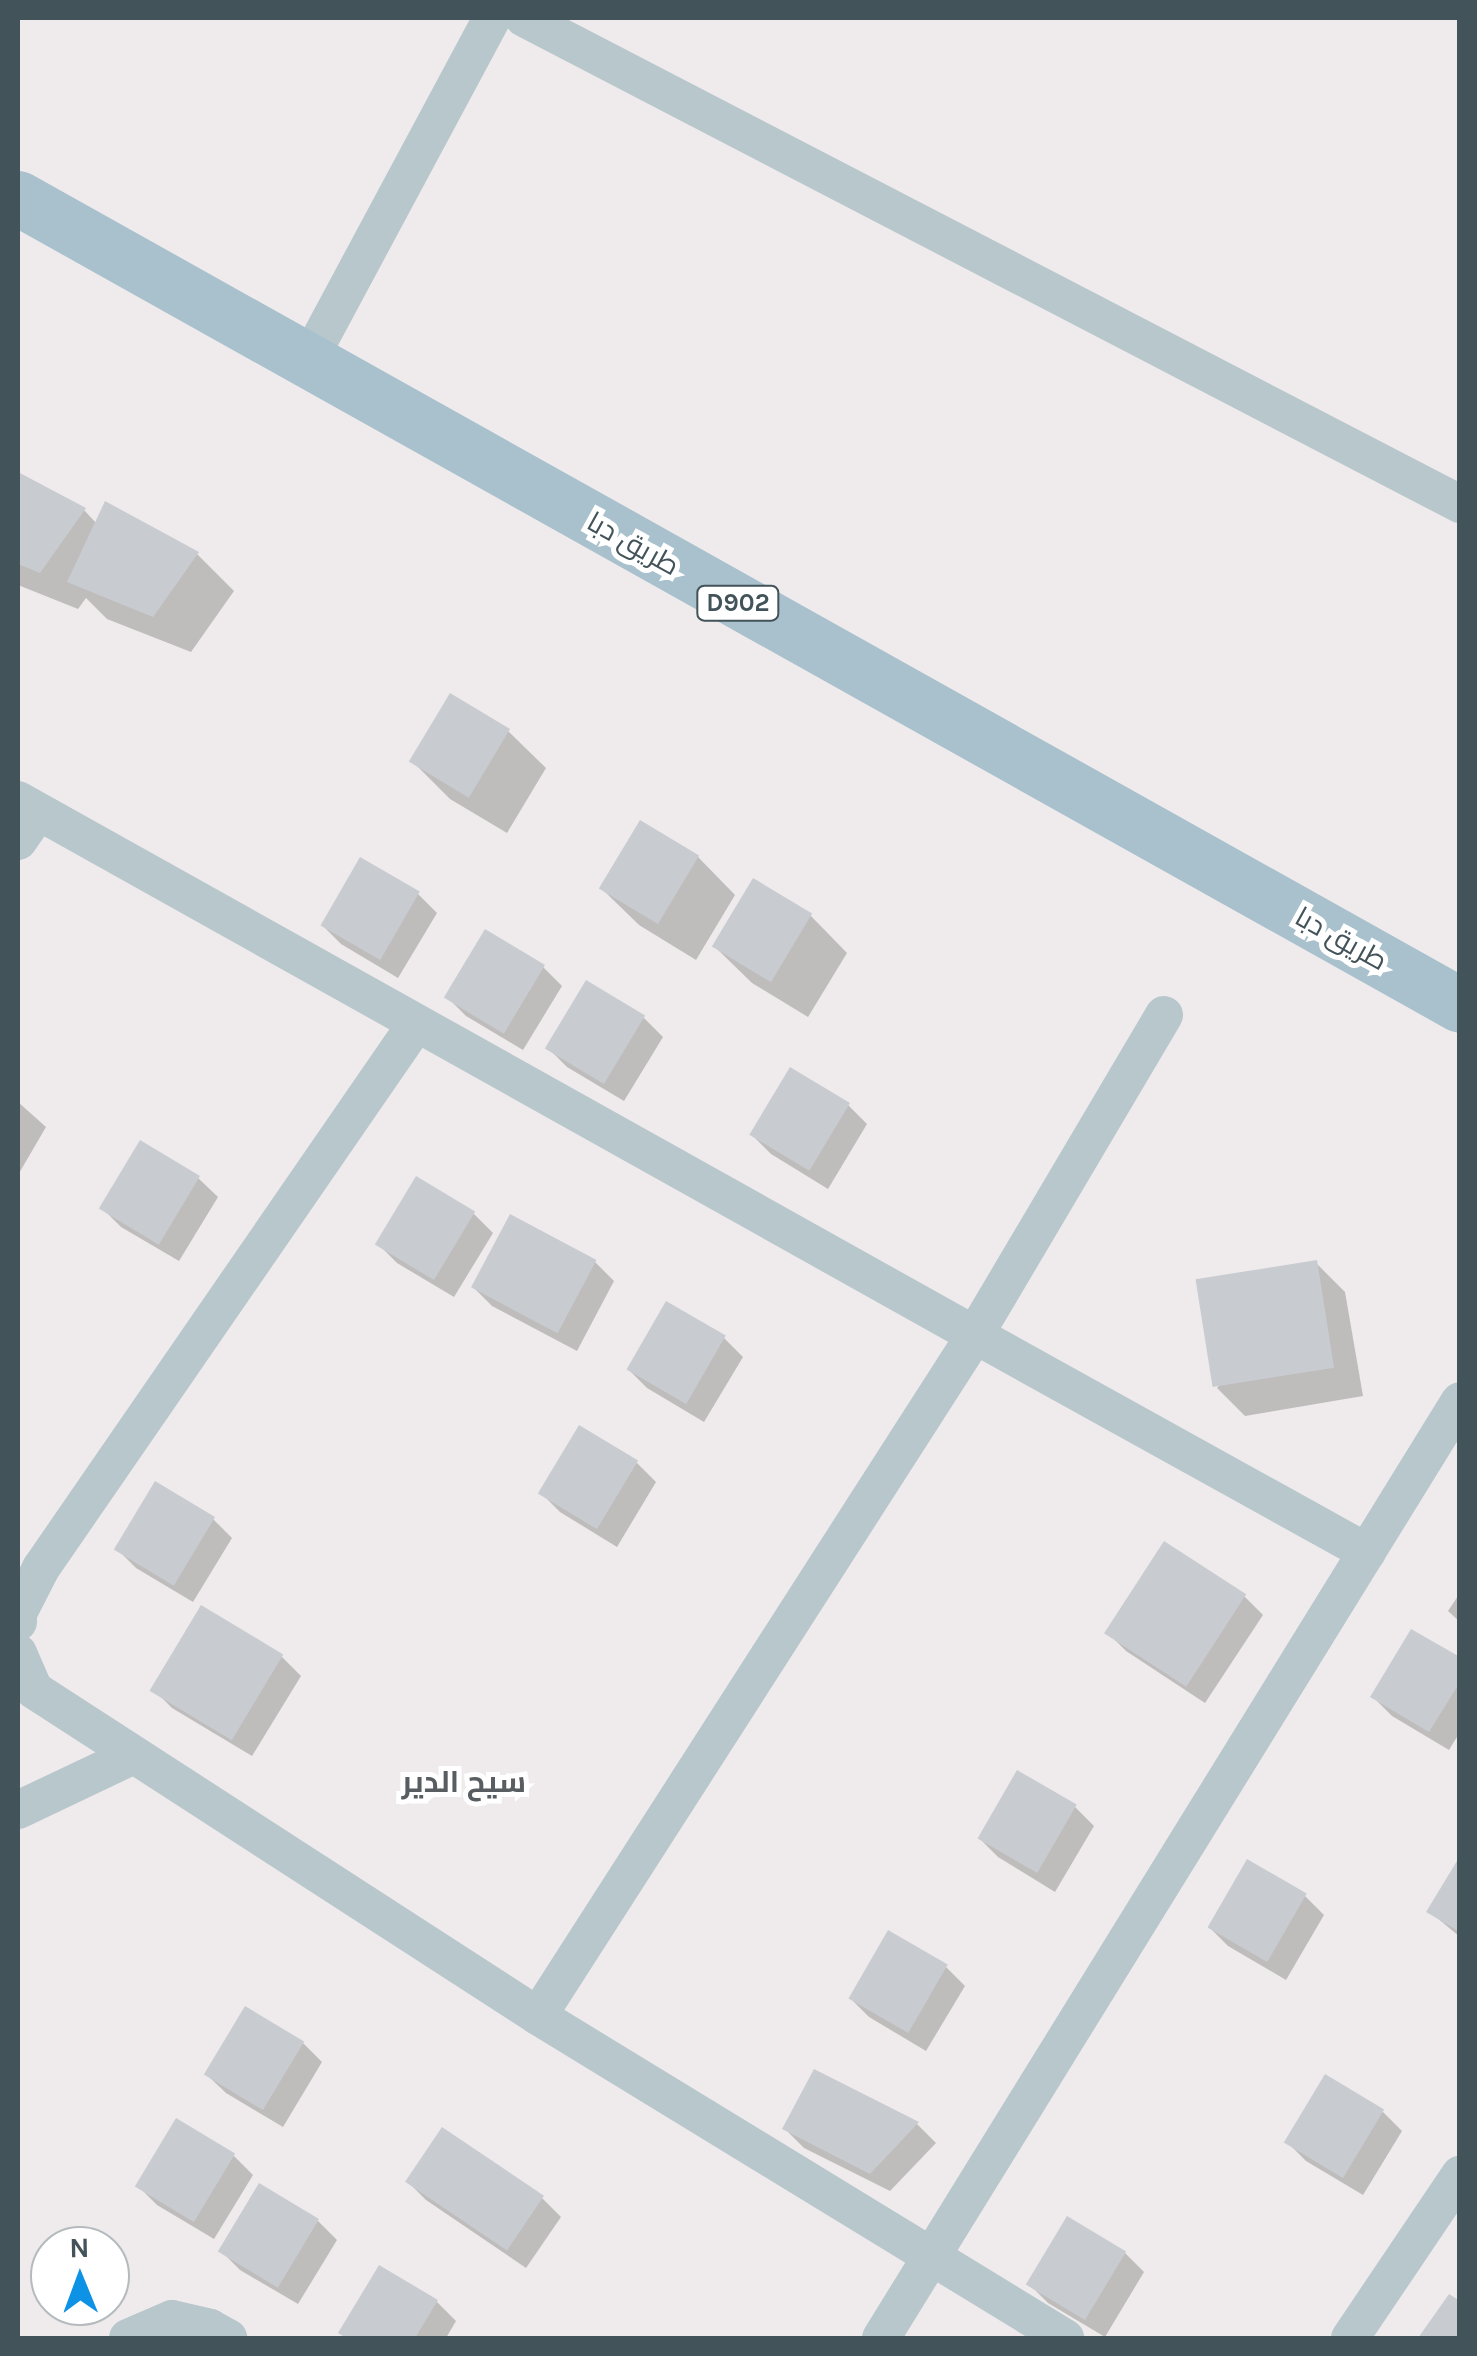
<!DOCTYPE html>
<meta charset="utf-8">
<style>
body{margin:0}
#map{position:relative;width:1477px;height:2356px;overflow:hidden;background:#efebec;font-family:Karla,Cairo,sans-serif}
div>[style]{position:absolute}
.shadow>*{inset:0;background:#0003}
.building>*{inset:0;background:#c8ccd1;transform-origin:0 0}
.street>*{height:38px;margin:-19px;padding:0 19px;transform-origin:19px;border-radius:19px;background:#b8c7cc}
.primary>*{height:55px;margin:-27.5px;padding:0 27.5px;transform-origin:27.5px;border-radius:27.5px;background:#a8c1cd}
span{translate:-50% -50%;white-space:nowrap;text-align:center;line-height:1.15;-webkit-text-stroke:10px #fff;paint-order:stroke}
.shield-label span{padding:2px 8px;background:#fff;border:2px solid;border-radius:8px;-webkit-text-stroke-width:0}
.shield-label{font-size:25px;color:#43535a;font-weight:700}
.street-label{font-size:28px;color:#43535a}
.neighbourhood-label{font-size:30px;color:#585d61;font-weight:700}
.frame{position:absolute;inset:0;border:20px solid #43535a;pointer-events:none}
.north{position:absolute;left:30px;top:2226px;width:100px;height:100px;box-sizing:border-box;background:#fff;border:2px solid #b4babd;border-radius:50%;rotate:359deg;font-size:28px;font-weight:700;line-height:40px;text-align:center;color:#43535a}
.north::after{content:'';display:block;margin:auto;width:35px;height:45px;background:#0d92e6;clip-path:polygon(50% 0,100% 100%,50% 72%,0 100%)}
</style>
<div id="map">
<div class="shadow">
<i style="clip-path:polygon(18px 474px,84px 510px,97px 524px,197px 554px,234px 591px,191px 652px,107px 619px,86px 598px,78px 609px,18px 585px)"></i>
<i style="clip-path:polygon(508px 731px,546px 768px,507px 833px,450px 799px,412px 761px)"></i>
<i style="clip-path:polygon(640px 823px,698px 857px,735px 895px,696px 960px,639px 925px,601px 888px)"></i>
<i style="clip-path:polygon(418px 894px,437px 913px,398px 978px,341px 944px,322px 925px)"></i>
<i style="clip-path:polygon(810px 915px,847px 953px,808px 1017px,752px 983px,714px 946px)"></i>
<i style="clip-path:polygon(543px 967px,562px 986px,523px 1050px,466px 1016px,447px 997px)"></i>
<i style="clip-path:polygon(644px 1018px,663px 1037px,624px 1101px,567px 1067px,548px 1048px)"></i>
<i style="clip-path:polygon(18px 1102px,46px 1127px,18px 1175px)"></i>
<i style="clip-path:polygon(848px 1105px,867px 1124px,828px 1189px,771px 1154px,752px 1135px)"></i>
<i style="clip-path:polygon(198px 1178px,218px 1197px,179px 1261px,121px 1227px,102px 1208px)"></i>
<i style="clip-path:polygon(474px 1214px,493px 1233px,454px 1297px,397px 1263px,378px 1244px)"></i>
<i style="clip-path:polygon(595px 1262px,614px 1281px,577px 1351px,492px 1306px,473px 1287px)"></i>
<i style="clip-path:polygon(1316px 1263px,1345px 1292px,1363px 1396px,1245px 1416px,1217px 1388px)"></i>
<i style="clip-path:polygon(724px 1338px,743px 1357px,704px 1422px,647px 1388px,628px 1369px)"></i>
<i style="clip-path:polygon(637px 1463px,656px 1482px,617px 1547px,560px 1512px,541px 1493px)"></i>
<i style="clip-path:polygon(213px 1519px,232px 1538px,193px 1602px,136px 1568px,117px 1549px)"></i>
<i style="clip-path:polygon(1460px 1593px,1460px 1622px,1448px 1611px)"></i>
<i style="clip-path:polygon(1244px 1596px,1263px 1615px,1205px 1703px,1126px 1651px,1107px 1632px)"></i>
<i style="clip-path:polygon(282px 1657px,301px 1676px,252px 1756px,172px 1708px,153px 1689px)"></i>
<i style="clip-path:polygon(1460px 1660px,1460px 1732px,1449px 1750px,1392px 1716px,1373px 1697px)"></i>
<i style="clip-path:polygon(1075px 1807px,1094px 1826px,1055px 1892px,998px 1857px,979px 1838px)"></i>
<i style="clip-path:polygon(1460px 1861px,1460px 1937px,1429px 1911px)"></i>
<i style="clip-path:polygon(1305px 1896px,1324px 1915px,1286px 1980px,1228px 1946px,1209px 1927px)"></i>
<i style="clip-path:polygon(946px 1967px,965px 1986px,926px 2051px,869px 2017px,850px 1998px)"></i>
<i style="clip-path:polygon(245px 2009px,303px 2043px,322px 2062px,283px 2127px,226px 2093px,206px 2074px)"></i>
<i style="clip-path:polygon(815px 2072px,917px 2124px,936px 2143px,890px 2191px,804px 2148px,785px 2129px)"></i>
<i style="clip-path:polygon(1383px 2112px,1402px 2131px,1363px 2195px,1306px 2161px,1287px 2142px)"></i>
<i style="clip-path:polygon(234px 2156px,253px 2175px,214px 2239px,157px 2205px,138px 2186px)"></i>
<i style="clip-path:polygon(407px 2181px,542px 2198px,561px 2217px,526px 2268px,426px 2200px)"></i>
<i style="clip-path:polygon(1068px 2219px,1125px 2253px,1144px 2272px,1105px 2337px,1048px 2303px,1029px 2284px)"></i>
<i style="clip-path:polygon(318px 2221px,337px 2240px,298px 2304px,240px 2270px,221px 2251px)"></i>
<i style="clip-path:polygon(380px 2268px,437px 2302px,456px 2321px,446px 2338px,346px 2338px,341px 2333px)"></i>
</div>
<div class="building">
<i style="clip-path:polygon(18px 472px,86px 508px,40px 573px,18px 564px)"></i>
<i style="clip-path:polygon(105px 501px,199px 552px,153px 617px,67px 582px)"></i>
<i style="left:450px;top:693px;width:70px;height:80px;rotate:31deg"></i>
<i style="left:640px;top:820px;width:69px;height:80px;rotate:31deg"></i>
<i style="left:360px;top:857px;width:69px;height:79px;rotate:30deg"></i>
<i style="left:753px;top:878px;width:69px;height:80px;rotate:31deg"></i>
<i style="left:485px;top:929px;width:70px;height:80px;rotate:31deg"></i>
<i style="left:586px;top:980px;width:69px;height:80px;rotate:31deg"></i>
<i style="left:790px;top:1067px;width:70px;height:79px;rotate:31deg"></i>
<i style="left:140px;top:1140px;width:70px;height:80px;rotate:31deg"></i>
<i style="left:416px;top:1176px;width:69px;height:80px;rotate:31deg"></i>
<i style="left:510px;top:1214px;width:98px;height:83px;rotate:28deg"></i>
<i style="left:1317px;top:1260px;width:109px;height:123px;rotate:81deg"></i>
<i style="left:666px;top:1301px;width:69px;height:79px;rotate:30deg"></i>
<i style="left:579px;top:1425px;width:69px;height:80px;rotate:31deg"></i>
<i style="left:155px;top:1481px;width:70px;height:80px;rotate:31deg"></i>
<i style="left:1164px;top:1541px;width:98px;height:110px;rotate:33deg"></i>
<i style="left:201px;top:1605px;width:96px;height:100px;rotate:31deg"></i>
<i style="clip-path:polygon(1411px 1629px,1460px 1657px,1460px 1682px,1429px 1732px,1370px 1697px)"></i>
<i style="left:1017px;top:1770px;width:69px;height:79px;rotate:30deg"></i>
<i style="clip-path:polygon(1460px 1856px,1460px 1932px,1426px 1912px)"></i>
<i style="left:1247px;top:1859px;width:69px;height:79px;rotate:30deg"></i>
<i style="left:888px;top:1930px;width:69px;height:79px;rotate:30deg"></i>
<i style="left:245px;top:2006px;width:69px;height:80px;rotate:31deg"></i>
<i style="clip-path:polygon(814px 2069px,919px 2122px,870px 2174px,782px 2129px)"></i>
<i style="left:1325px;top:2074px;width:69px;height:80px;rotate:31deg"></i>
<i style="left:176px;top:2118px;width:69px;height:80px;rotate:31deg"></i>
<i style="left:442px;top:2127px;width:123px;height:66px;rotate:34deg"></i>
<i style="left:259px;top:2183px;width:70px;height:80px;rotate:31deg"></i>
<i style="left:1067px;top:2216px;width:69px;height:80px;rotate:31deg"></i>
<i style="clip-path:polygon(379px 2265px,438px 2300px,415px 2338px,346px 2338px,338px 2333px)"></i>
<i style="clip-path:polygon(1449px 2294px,1460px 2301px,1460px 2338px,1418px 2338px)"></i>
</div>
<div class="street">
<i style="left:524px;top:18px;width:1055px;rotate:27.44deg"></i>
<i style="left:307px;top:363px;width:391px;rotate:-61.8deg"></i>
<i style="left:18px;top:800px;width:1096px;rotate:29.21deg"></i>
<i style="left:975px;top:1335px;width:809px;rotate:122.69deg"></i>
<i style="left:18px;top:841px;width:35px;rotate:-55deg"></i>
<i style="left:1164px;top:1015px;width:372px;rotate:120.6deg"></i>
<i style="left:975px;top:1335px;width:448px;rotate:29deg"></i>
<i style="left:18px;top:1622px;width:9px;rotate:-90deg"></i>
<i style="left:18px;top:1613px;width:51px;rotate:-62.9deg"></i>
<i style="left:41px;top:1568px;width:661px;rotate:-55.42deg"></i>
<i style="left:18px;top:1653px;width:40px;rotate:66.6deg"></i>
<i style="left:34px;top:1690px;width:600px;rotate:32.9deg"></i>
<i style="left:538px;top:2016px;width:618px;rotate:31.43deg"></i>
<i style="left:18px;top:1810px;width:128px;rotate:-25.4deg"></i>
<i style="left:128px;top:2338px;width:48px;rotate:-23.4deg"></i>
<i style="left:172px;top:2319px;width:39px;rotate:13deg"></i>
<i style="left:210px;top:2328px;width:21px;rotate:29deg"></i>
<i style="left:881px;top:2338px;width:1101px;rotate:-58.29deg"></i>
<i style="left:1350px;top:2338px;width:197px;rotate:-56deg"></i>
</div>
<div class="primary">
<i style="left:18px;top:198px;width:1652px;rotate:29.23deg"></i>
</div>
<div class="shield-label">
<span style="left:738px;top:603px">D902</span>
</div>
<div class="street-label">
<span style="left:633px;top:544px;rotate:29deg">طريق دبا</span>
<span style="left:1341px;top:939px;rotate:29deg">طريق دبا</span>
</div>
<div class="neighbourhood-label">
<span style="left:464px;top:1782px">سيح الدير</span>
</div>
<div class="frame"></div>
<div class="north">N</div>
</div>
